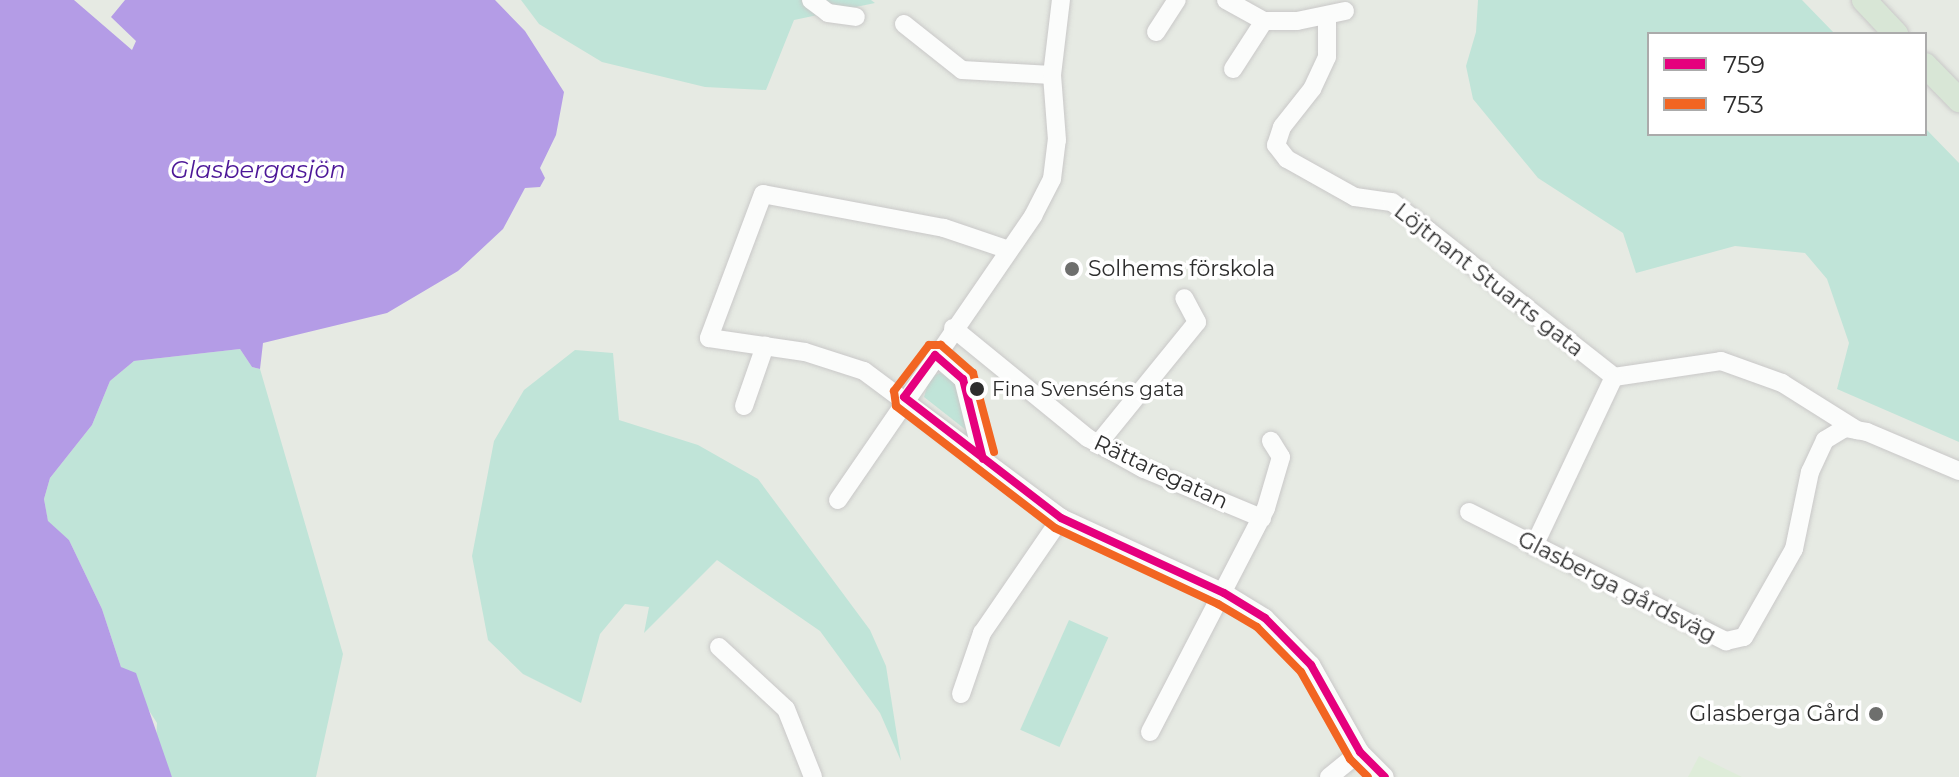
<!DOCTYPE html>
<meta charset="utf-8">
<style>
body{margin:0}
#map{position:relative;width:1959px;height:777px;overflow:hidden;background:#e6eae3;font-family:Montserrat,sans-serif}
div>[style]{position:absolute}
.education>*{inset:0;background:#deecd9}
.green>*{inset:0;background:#c0e4d8;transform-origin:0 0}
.water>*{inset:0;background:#b49ce6}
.roads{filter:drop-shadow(0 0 2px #c9c8c8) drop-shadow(0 0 2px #c9c8c8)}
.minor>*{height:18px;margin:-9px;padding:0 9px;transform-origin:9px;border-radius:9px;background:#fbfcfb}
.major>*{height:24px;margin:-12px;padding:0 12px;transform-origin:12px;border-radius:12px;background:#d8e6d6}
.bus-1>*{height:8px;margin:-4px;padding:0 4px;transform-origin:4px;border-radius:4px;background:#e5007d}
.bus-2>*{height:8px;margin:-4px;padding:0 4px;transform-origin:4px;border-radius:4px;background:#f26522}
.dots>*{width:22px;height:22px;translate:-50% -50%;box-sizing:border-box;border:4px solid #fff;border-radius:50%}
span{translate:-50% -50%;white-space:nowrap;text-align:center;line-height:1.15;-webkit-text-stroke:7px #fff;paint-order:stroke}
.bus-label{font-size:20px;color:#2d2d2d}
.left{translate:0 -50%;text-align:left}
.poi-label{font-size:22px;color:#2d2d2d}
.right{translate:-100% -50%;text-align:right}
.street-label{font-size:22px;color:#2d2d2d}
.water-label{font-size:24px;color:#4c1697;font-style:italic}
.legend{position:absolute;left:1647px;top:32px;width:280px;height:104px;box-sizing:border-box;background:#fff;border:2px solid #ababab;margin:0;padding:10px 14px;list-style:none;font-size:24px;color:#2d2d2d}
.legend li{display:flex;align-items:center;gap:16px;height:40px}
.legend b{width:40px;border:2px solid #ababab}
</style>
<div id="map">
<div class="education">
<i style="clip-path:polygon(1699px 756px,1742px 777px,1688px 777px)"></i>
</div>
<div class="green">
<i style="clip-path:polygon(521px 0,871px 0,875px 3px,794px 20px,766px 90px,705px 87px,602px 62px,539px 24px)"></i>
<i style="clip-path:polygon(1478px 0,1802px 0,1835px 34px,1649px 34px,1649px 134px,1925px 134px,1925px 128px,1959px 163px,1959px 442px,1837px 389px,1849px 343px,1827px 279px,1805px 253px,1735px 246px,1636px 273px,1623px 233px,1538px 178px,1473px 99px,1466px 66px,1476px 32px)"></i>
<i style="clip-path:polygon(240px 349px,252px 367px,260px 369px,343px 654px,316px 777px,172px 777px,156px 742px,157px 723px,121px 667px,102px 609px,69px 540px,48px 522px,44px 499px,50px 478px,92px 425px,110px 381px,134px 361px)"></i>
<i style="clip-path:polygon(575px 350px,613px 353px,619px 420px,698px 445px,758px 479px,870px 630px,886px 666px,901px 761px,880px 713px,820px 631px,717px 560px,644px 633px,649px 607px,625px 604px,600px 634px,581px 703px,523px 674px,488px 640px,472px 556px,494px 441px,524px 390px)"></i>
<i style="clip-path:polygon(940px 373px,955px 381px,966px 430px,924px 397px,930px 377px)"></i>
<i style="left:1069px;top:620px;width:43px;height:120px;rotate:24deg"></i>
</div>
<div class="water">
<i style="clip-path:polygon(0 0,74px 0,132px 50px,136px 41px,111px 17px,125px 0,495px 0,525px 31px,564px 92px,556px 135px,540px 168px,545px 178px,540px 187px,525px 188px,503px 229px,458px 271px,387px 313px,263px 343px,260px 369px,252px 367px,240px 349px,134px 361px,110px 381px,92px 425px,50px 478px,44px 499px,48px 521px,69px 540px,102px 609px,121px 667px,136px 673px,172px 777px,0 777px)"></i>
</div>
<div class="roads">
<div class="minor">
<i style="left:811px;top:0;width:21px;rotate:37deg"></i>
<i style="left:828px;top:13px;width:28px;rotate:8deg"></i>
<i style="left:1226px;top:0;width:43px;rotate:28.9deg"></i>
<i style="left:1264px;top:21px;width:33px"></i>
<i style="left:1297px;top:21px;width:49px;rotate:-11.8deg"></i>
<i style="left:1327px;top:18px;width:39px;rotate:90deg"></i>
<i style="left:1327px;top:57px;width:35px;rotate:115deg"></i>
<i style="left:1312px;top:89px;width:48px;rotate:128.3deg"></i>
<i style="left:1282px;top:127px;width:19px;rotate:108deg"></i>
<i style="left:1276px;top:145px;width:18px;rotate:52deg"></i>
<i style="left:1287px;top:159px;width:78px;rotate:29.2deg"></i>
<i style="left:1355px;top:197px;width:37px;rotate:8deg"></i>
<i style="left:1392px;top:202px;width:283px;rotate:38.2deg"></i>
<i style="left:1614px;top:377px;width:108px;rotate:-8.5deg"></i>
<i style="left:1721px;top:361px;width:65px;rotate:19.8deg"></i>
<i style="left:1782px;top:383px;width:89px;rotate:32.1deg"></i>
<i style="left:904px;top:24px;width:74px;rotate:38.4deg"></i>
<i style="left:962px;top:70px;width:90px;rotate:3.2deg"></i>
<i style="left:1156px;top:32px;width:38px;rotate:-57deg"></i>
<i style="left:1233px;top:69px;width:57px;rotate:-57.1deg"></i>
<i style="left:1009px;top:250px;width:69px;rotate:-161.3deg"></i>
<i style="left:944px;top:228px;width:184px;rotate:-169.4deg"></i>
<i style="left:763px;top:194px;width:154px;rotate:110.6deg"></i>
<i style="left:709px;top:338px;width:97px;rotate:8.3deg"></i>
<i style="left:805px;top:352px;width:62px;rotate:17.9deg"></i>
<i style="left:864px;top:371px;width:246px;rotate:36.7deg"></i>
<i style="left:1061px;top:518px;width:179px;rotate:24.7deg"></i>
<i style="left:1224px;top:593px;width:48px;rotate:31.4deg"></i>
<i style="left:1265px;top:618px;width:66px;rotate:45.6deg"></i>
<i style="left:1311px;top:665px;width:100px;rotate:60.6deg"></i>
<i style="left:1360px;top:752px;width:35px;rotate:45deg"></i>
<i style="left:953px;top:328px;width:174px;rotate:39.2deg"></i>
<i style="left:1088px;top:438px;width:64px;rotate:29deg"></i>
<i style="left:1144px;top:469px;width:128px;rotate:22.6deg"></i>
<i style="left:935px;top:355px;width:37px;rotate:41deg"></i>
<i style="left:963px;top:379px;width:82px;rotate:76deg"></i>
<i style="left:744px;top:406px;width:64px;rotate:-70.7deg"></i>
<i style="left:1098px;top:444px;width:157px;rotate:-50.9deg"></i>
<i style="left:1197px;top:322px;width:27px;rotate:-118deg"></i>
<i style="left:838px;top:500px;width:345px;rotate:-55.5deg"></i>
<i style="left:1033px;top:216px;width:42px;rotate:-62.8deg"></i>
<i style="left:1052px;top:179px;width:39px;rotate:-83deg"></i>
<i style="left:1057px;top:140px;width:65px;rotate:-94.4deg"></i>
<i style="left:1052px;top:75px;width:76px;rotate:-83.2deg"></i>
<i style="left:1469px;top:512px;width:288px;rotate:26.7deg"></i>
<i style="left:1726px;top:641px;width:18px;rotate:-13deg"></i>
<i style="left:1744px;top:637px;width:101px;rotate:-60.4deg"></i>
<i style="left:1794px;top:549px;width:79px;rotate:-78.3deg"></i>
<i style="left:1810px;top:472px;width:35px;rotate:-65deg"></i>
<i style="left:1825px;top:440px;width:23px;rotate:-31deg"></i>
<i style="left:1845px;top:428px;width:22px;rotate:10deg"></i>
<i style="left:1867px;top:432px;width:100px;rotate:23deg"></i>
<i style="left:1534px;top:546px;width:187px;rotate:-64.7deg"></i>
<i style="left:719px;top:647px;width:91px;rotate:42.8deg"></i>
<i style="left:786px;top:709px;width:73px;rotate:68.3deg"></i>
<i style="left:961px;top:694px;width:65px;rotate:-71deg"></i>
<i style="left:982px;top:633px;width:140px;rotate:-55.5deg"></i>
<i style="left:1150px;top:732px;width:252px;rotate:-62.6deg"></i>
<i style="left:1266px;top:508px;width:53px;rotate:-73.6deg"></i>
<i style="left:1281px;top:457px;width:19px;rotate:-122deg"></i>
<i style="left:1329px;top:777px;width:40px;rotate:-39deg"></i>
</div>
<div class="major">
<i style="left:1864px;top:0;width:47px;rotate:46.7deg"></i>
<i style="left:1925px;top:65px;width:49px;rotate:45.8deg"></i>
</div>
</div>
<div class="bus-1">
<i style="left:935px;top:355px;width:52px;rotate:126.4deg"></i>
<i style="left:904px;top:397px;width:198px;rotate:37.6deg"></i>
<i style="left:1061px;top:518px;width:179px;rotate:24.7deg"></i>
<i style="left:1224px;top:593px;width:48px;rotate:31.4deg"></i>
<i style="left:1265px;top:618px;width:66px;rotate:45.6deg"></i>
<i style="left:1311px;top:665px;width:100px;rotate:60.6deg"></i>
<i style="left:1360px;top:752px;width:35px;rotate:45deg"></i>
<i style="left:935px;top:355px;width:37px;rotate:41deg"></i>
<i style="left:963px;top:379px;width:82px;rotate:76deg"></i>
</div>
<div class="bus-2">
<i style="left:994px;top:452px;width:82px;rotate:-104.9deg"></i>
<i style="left:973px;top:373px;width:43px;rotate:-138.8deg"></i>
<i style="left:941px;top:345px;width:12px;rotate:180deg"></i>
<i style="left:929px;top:345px;width:58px;rotate:127.3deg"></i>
<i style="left:894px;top:391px;width:15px;rotate:82deg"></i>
<i style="left:896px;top:406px;width:200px;rotate:37.5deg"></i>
<i style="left:1055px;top:528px;width:180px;rotate:25deg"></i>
<i style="left:1218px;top:604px;width:45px;rotate:30.5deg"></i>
<i style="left:1257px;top:627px;width:63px;rotate:45.6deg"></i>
<i style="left:1301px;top:672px;width:100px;rotate:60.6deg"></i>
<i style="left:1350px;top:759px;width:25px;rotate:45deg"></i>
</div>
<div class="dots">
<i style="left:1072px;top:269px;background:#6e6f6d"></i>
<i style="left:977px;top:389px;background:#2d2d2d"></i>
<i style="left:1876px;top:714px;background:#6e6f6d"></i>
</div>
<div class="bus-label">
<span class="left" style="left:992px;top:389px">Fina Svenséns gata</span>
</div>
<div class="poi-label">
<span class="left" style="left:1088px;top:269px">Solhems förskola</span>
<span class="right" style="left:1860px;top:714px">Glasberga Gård</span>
</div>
<div class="street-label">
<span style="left:1489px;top:280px;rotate:38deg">Löjtnant Stuarts gata</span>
<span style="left:1161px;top:472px;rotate:25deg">Rättaregatan</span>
<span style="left:1617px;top:587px;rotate:27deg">Glasberga gårdsväg</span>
</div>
<div class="water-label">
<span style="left:258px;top:170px">Glasbergasjön</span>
</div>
<ul class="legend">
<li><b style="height:10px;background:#e5007d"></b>759</li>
<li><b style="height:10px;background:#f26522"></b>753</li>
</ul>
</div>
